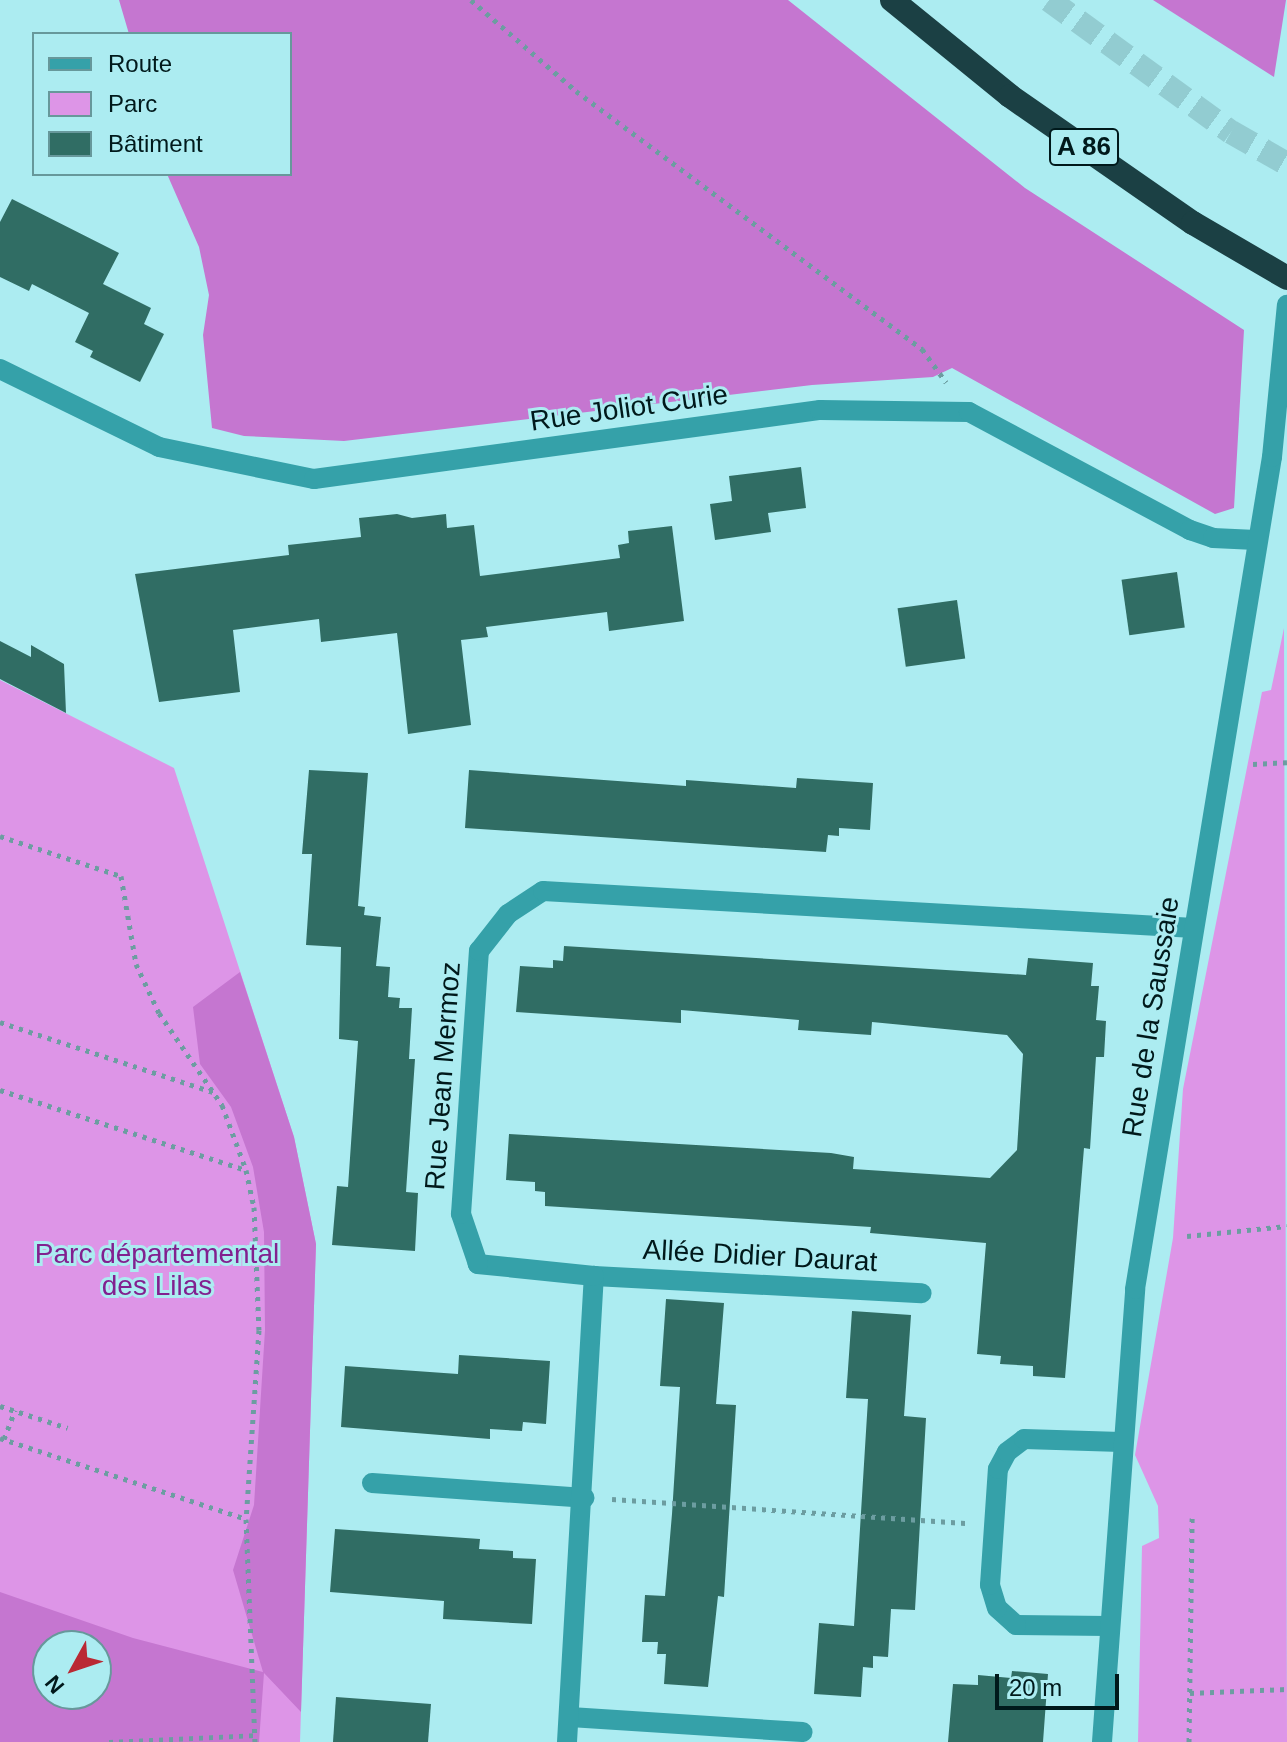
<!DOCTYPE html>
<meta charset="utf-8">
<style>
body{margin:0}
#map{position:relative;width:1287px;height:1742px;overflow:hidden;background:#acecf1;font-family:Arial,sans-serif}
div>[style]{position:absolute}
.green>*{inset:0;background:#dd95e7}
.forest>*{inset:0;background:#c576d0}
.building>*{inset:0;background:#306d64;transform-origin:0 0}
.highway-tunnel>*{height:24px;margin-top:-12px;transform-origin:0;background:repeating-linear-gradient(90deg,#92ccd1 0 24px,transparent 0 36px)}
.path>*{height:5px;margin-top:-2.5px;transform-origin:0;background:repeating-linear-gradient(90deg,#6c9da1 0 4px,transparent 0 10px)}
.minor>*{height:20px;margin:-10px;padding:0 10px;transform-origin:10px;border-radius:10px;background:#35a1a9}
.highway>*{height:24px;margin:-12px;padding:0 12px;transform-origin:12px;border-radius:12px;background:#1b4044}
span{translate:-50% -50%;white-space:nowrap;text-align:center;line-height:1.15;-webkit-text-stroke:6px #acecf1;paint-order:stroke}
.shield-label span{padding:2px 6px;background:#acecf1;border:2px solid;border-radius:6px;-webkit-text-stroke-width:0}
.shield-label{font-size:26px;color:#00191b;font-weight:700}
.street-label{font-size:28px;color:#00191b}
.park-label{font-size:28px;color:#82208f}
.legend{position:absolute;left:32px;top:32px;width:260px;height:144px;box-sizing:border-box;background:#acecf1;border:2px solid #67989b;margin:0;padding:10px 14px;list-style:none;font-size:24px;color:#00191b}
.legend li{display:flex;align-items:center;gap:16px;height:40px}
.legend b{width:40px;border:2px solid #67989b}
.north{position:absolute;left:32px;top:1630px;width:80px;height:80px;box-sizing:border-box;background:#acecf1;border:2px solid #67989b;border-radius:50%;rotate:230deg;font-size:22px;font-weight:700;line-height:32px;text-align:center;color:#00191b}
.north::after{content:'';display:block;margin:auto;width:28px;height:36px;background:#ba2934;clip-path:polygon(50% 0,100% 100%,50% 72%,0 100%)}
.scale{position:absolute;left:995px;top:1674px;width:124px;height:36px;box-sizing:border-box;border:4px solid #00191b;border-top:0;padding-left:10px;font-size:24px;line-height:28px;white-space:nowrap;color:#00191b;-webkit-text-stroke:6px #acecf1;paint-order:stroke}
</style>
<div id="map">
<div class="green">
<i style="clip-path:polygon(1284px 628px,1287px 1742px,1138px 1742px,1142px 1546px,1159px 1538px,1158px 1506px,1135px 1455px,1173px 1238px,1183px 1089px,1262px 692px,1271px 690px)"></i>
<i style="clip-path:polygon(evenodd,0 680px,174px 768px,294px 1137px,316px 1244px,300px 1742px,0 1742px,0 680px,48px 1646px,96px 1646px,96px 1694px,48px 1694px,48px 1646px)"></i>
</div>
<div class="forest">
<i style="clip-path:polygon(119px 0,788px 0,1025px 188px,1244px 330px,1234px 508px,1215px 514px,952px 368px,933px 377px,812px 385px,344px 441px,244px 436px,212px 428px,203px 335px,209px 295px,199px 247px,167px 174px,290px 174px,290px 34px,129px 34px)"></i>
<i style="clip-path:polygon(1153px 0,1286px 0,1274px 77px)"></i>
<i style="clip-path:polygon(evenodd,240px 972px,294px 1137px,316px 1244px,301px 1712px,264px 1673px,259px 1742px,0 1742px,0 1592px,133px 1638px,263px 1672px,233px 1570px,254px 1505px,265px 1330px,264px 1232px,253px 1167px,231px 1107px,200px 1064px,193px 1007px,240px 972px,96px 1646px,96px 1694px,48px 1694px,48px 1646px,96px 1646px)"></i>
</div>
<div class="building">
<i style="clip-path:polygon(12px 199px,119px 253px,103px 284px,151px 308px,144px 324px,164px 334px,140px 382px,90px 357px,93px 351px,75px 342px,89px 313px,32px 284px,29px 291px,0 277px,0 222px)"></i>
<i style="clip-path:polygon(801px 467px,806px 508px,768px 513px,771px 532px,715px 540px,710px 504px,732px 501px,729px 476px)"></i>
<i style="clip-path:polygon(397px 514px,412px 518px,446px 514px,447px 528px,474px 525px,480px 576px,620px 558px,618px 545px,629px 543px,628px 531px,672px 526px,684px 621px,609px 631px,607px 612px,486px 627px,488px 637px,461px 640px,471px 725px,408px 734px,397px 633px,321px 642px,319px 619px,233px 630px,240px 692px,159px 702px,135px 574px,289px 555px,288px 545px,361px 537px,359px 518px)"></i>
<i style="left:1177px;top:572px;width:56px;height:56px;rotate:82deg"></i>
<i style="left:957px;top:600px;width:59px;height:60px;rotate:82deg"></i>
<i style="clip-path:polygon(0 641px,31px 657px,31px 645px,64px 664px,66px 713px,0 679px)"></i>
<i style="clip-path:polygon(309px 770px,368px 773px,358px 906px,365px 907px,364px 915px,381px 917px,376px 966px,390px 967px,388px 997px,400px 998px,399px 1008px,412px 1008px,409px 1059px,415px 1059px,406px 1192px,418px 1193px,415px 1251px,332px 1245px,337px 1186px,348px 1187px,358px 1041px,339px 1039px,341px 947px,306px 945px,312px 854px,302px 854px)"></i>
<i style="clip-path:polygon(469px 770px,686px 786px,686px 780px,796px 788px,797px 778px,873px 783px,870px 830px,839px 828px,839px 836px,828px 835px,826px 852px,465px 828px)"></i>
<i style="clip-path:polygon(564px 946px,1026px 975px,1028px 958px,1093px 963px,1091px 986px,1099px 986px,1096px 1020px,1106px 1021px,1104px 1057px,1096px 1057px,1090px 1149px,1084px 1148px,1065px 1378px,1033px 1376px,1033px 1366px,1000px 1364px,1001px 1356px,977px 1354px,986px 1243px,870px 1233px,871px 1227px,545px 1206px,545px 1192px,535px 1191px,535px 1182px,506px 1180px,509px 1134px,831px 1153px,854px 1157px,853px 1169px,990px 1178px,1017px 1150px,1023px 1054px,1007px 1035px,872px 1022px,871px 1035px,798px 1030px,799px 1020px,681px 1010px,681px 1023px,516px 1012px,520px 966px,553px 968px,553px 960px,563px 961px)"></i>
<i style="clip-path:polygon(666px 1299px,724px 1303px,716px 1404px,736px 1405px,724px 1597px,718px 1596px,708px 1687px,664px 1684px,666px 1654px,657px 1654px,658px 1642px,642px 1642px,645px 1595px,665px 1596px,672px 1514px,680px 1387px,660px 1386px)"></i>
<i style="clip-path:polygon(852px 1311px,911px 1315px,904px 1416px,926px 1418px,915px 1610px,891px 1609px,888px 1657px,873px 1656px,873px 1668px,863px 1667px,861px 1697px,814px 1694px,819px 1623px,854px 1626px,868px 1399px,846px 1398px)"></i>
<i style="clip-path:polygon(459px 1355px,550px 1361px,546px 1424px,523px 1422px,522px 1431px,490px 1429px,490px 1439px,341px 1427px,345px 1366px,458px 1374px)"></i>
<i style="clip-path:polygon(335px 1529px,480px 1539px,479px 1549px,513px 1551px,513px 1558px,536px 1559px,532px 1624px,443px 1619px,444px 1601px,330px 1592px)"></i>
<i style="clip-path:polygon(1012px 1671px,1048px 1674px,1043px 1742px,948px 1742px,953px 1684px,978px 1685px,978px 1675px,1011px 1678px)"></i>
<i style="clip-path:polygon(336px 1697px,431px 1704px,428px 1742px,333px 1742px)"></i>
</div>
<div class="highway-tunnel">
<i style="left:1049px;top:0;width:225px;rotate:36deg"></i>
<i style="left:1231px;top:132px;width:64px;rotate:29.7deg"></i>
</div>
<div class="path">
<i style="left:471px;top:0;width:139px;rotate:40.9deg"></i>
<i style="left:576px;top:91px;width:432px;rotate:36.7deg"></i>
<i style="left:922px;top:349px;width:41px;rotate:54deg"></i>
<i style="left:1253px;top:764px;width:34px;rotate:-3deg"></i>
<i style="left:0;top:836px;width:127px;rotate:18.3deg"></i>
<i style="left:121px;top:876px;width:89px;rotate:80.3deg"></i>
<i style="left:136px;top:964px;width:54px;rotate:64.9deg"></i>
<i style="left:159px;top:1013px;width:112px;rotate:55.6deg"></i>
<i style="left:222px;top:1105px;width:69px;rotate:69.7deg"></i>
<i style="left:246px;top:1170px;width:38px;rotate:78deg"></i>
<i style="left:254px;top:1207px;width:123px;rotate:87.7deg"></i>
<i style="left:259px;top:1330px;width:189px;rotate:93.9deg"></i>
<i style="left:246px;top:1519px;width:223px;rotate:87.7deg"></i>
<i style="left:0;top:1022px;width:227px;rotate:18.2deg"></i>
<i style="left:0;top:1090px;width:259px;rotate:18deg"></i>
<i style="left:1187px;top:1236px;width:100px;rotate:-5.7deg"></i>
<i style="left:0;top:1406px;width:71px;rotate:17.9deg"></i>
<i style="left:0;top:1438px;width:259px;rotate:18.2deg"></i>
<i style="left:4px;top:1439px;width:31px;rotate:-69deg"></i>
<i style="left:612px;top:1499px;width:354px;rotate:3.9deg"></i>
<i style="left:1190px;top:1693px;width:97px;rotate:-2.4deg"></i>
<i style="left:109px;top:1742px;width:146px;rotate:-2.7deg"></i>
<i style="left:1189px;top:1742px;width:224px;rotate:-89.2deg"></i>
</div>
<div class="minor">
<i style="left:0;top:369px;width:177px;rotate:26.1deg"></i>
<i style="left:159px;top:447px;width:158px;rotate:11.7deg"></i>
<i style="left:314px;top:479px;width:511px;rotate:-7.77deg"></i>
<i style="left:820px;top:410px;width:149px;rotate:0.8deg"></i>
<i style="left:969px;top:412px;width:251px;rotate:28.1deg"></i>
<i style="left:1190px;top:530px;width:24px;rotate:19deg"></i>
<i style="left:1213px;top:538px;width:43px;rotate:2.7deg"></i>
<i style="left:594px;top:1276px;width:328px;rotate:3deg"></i>
<i style="left:372px;top:1483px;width:213px;rotate:4deg"></i>
<i style="left:1108px;top:1626px;width:92px;rotate:-179.4deg"></i>
<i style="left:1016px;top:1625px;width:25px;rotate:-138deg"></i>
<i style="left:997px;top:1608px;width:24px;rotate:-107deg"></i>
<i style="left:990px;top:1585px;width:116px;rotate:-86.1deg"></i>
<i style="left:998px;top:1469px;width:19px;rotate:-62deg"></i>
<i style="left:1007px;top:1452px;width:21px;rotate:-37deg"></i>
<i style="left:1024px;top:1439px;width:97px;rotate:1.8deg"></i>
<i style="left:570px;top:1717px;width:233px;rotate:3.7deg"></i>
<i style="left:567px;top:1742px;width:467px;rotate:-86.7deg"></i>
<i style="left:594px;top:1276px;width:117px;rotate:-174.1deg"></i>
<i style="left:478px;top:1264px;width:53px;rotate:-108.8deg"></i>
<i style="left:461px;top:1214px;width:264px;rotate:-86.1deg"></i>
<i style="left:479px;top:951px;width:47px;rotate:-51.9deg"></i>
<i style="left:508px;top:914px;width:42px;rotate:-33.3deg"></i>
<i style="left:543px;top:891px;width:652px;rotate:3.25deg"></i>
<i style="left:1102px;top:1742px;width:454px;rotate:-85.8deg"></i>
<i style="left:1135px;top:1289px;width:843px;rotate:-80.65deg"></i>
<i style="left:1272px;top:457px;width:153px;rotate:-84.4deg"></i>
</div>
<div class="highway">
<i style="left:892px;top:0;width:152px;rotate:39.1deg"></i>
<i style="left:1010px;top:96px;width:223px;rotate:34.8deg"></i>
<i style="left:1193px;top:223px;width:109px;rotate:30.3deg"></i>
</div>
<div class="shield-label">
<span style="left:1084px;top:147px">A 86</span>
</div>
<div class="street-label">
<span style="left:629px;top:408px;rotate:-8deg">Rue Joliot Curie</span>
<span style="left:1151px;top:1017px;rotate:-81deg">Rue de la Saussaie</span>
<span style="left:443px;top:1076px;rotate:-86deg">Rue Jean Mermoz</span>
<span style="left:760px;top:1256px;rotate:3deg">Allée Didier Daurat</span>
</div>
<div class="park-label">
<span style="left:157px;top:1270px">Parc départemental<br>des Lilas</span>
</div>
<ul class="legend">
<li><b style="height:10px;background:#35a1a9"></b>Route</li>
<li><b style="height:22px;background:#dd95e7"></b>Parc</li>
<li><b style="height:22px;background:#306d64"></b>Bâtiment</li>
</ul>
<div class="north">N</div>
<div class="scale">20 m</div>
</div>
